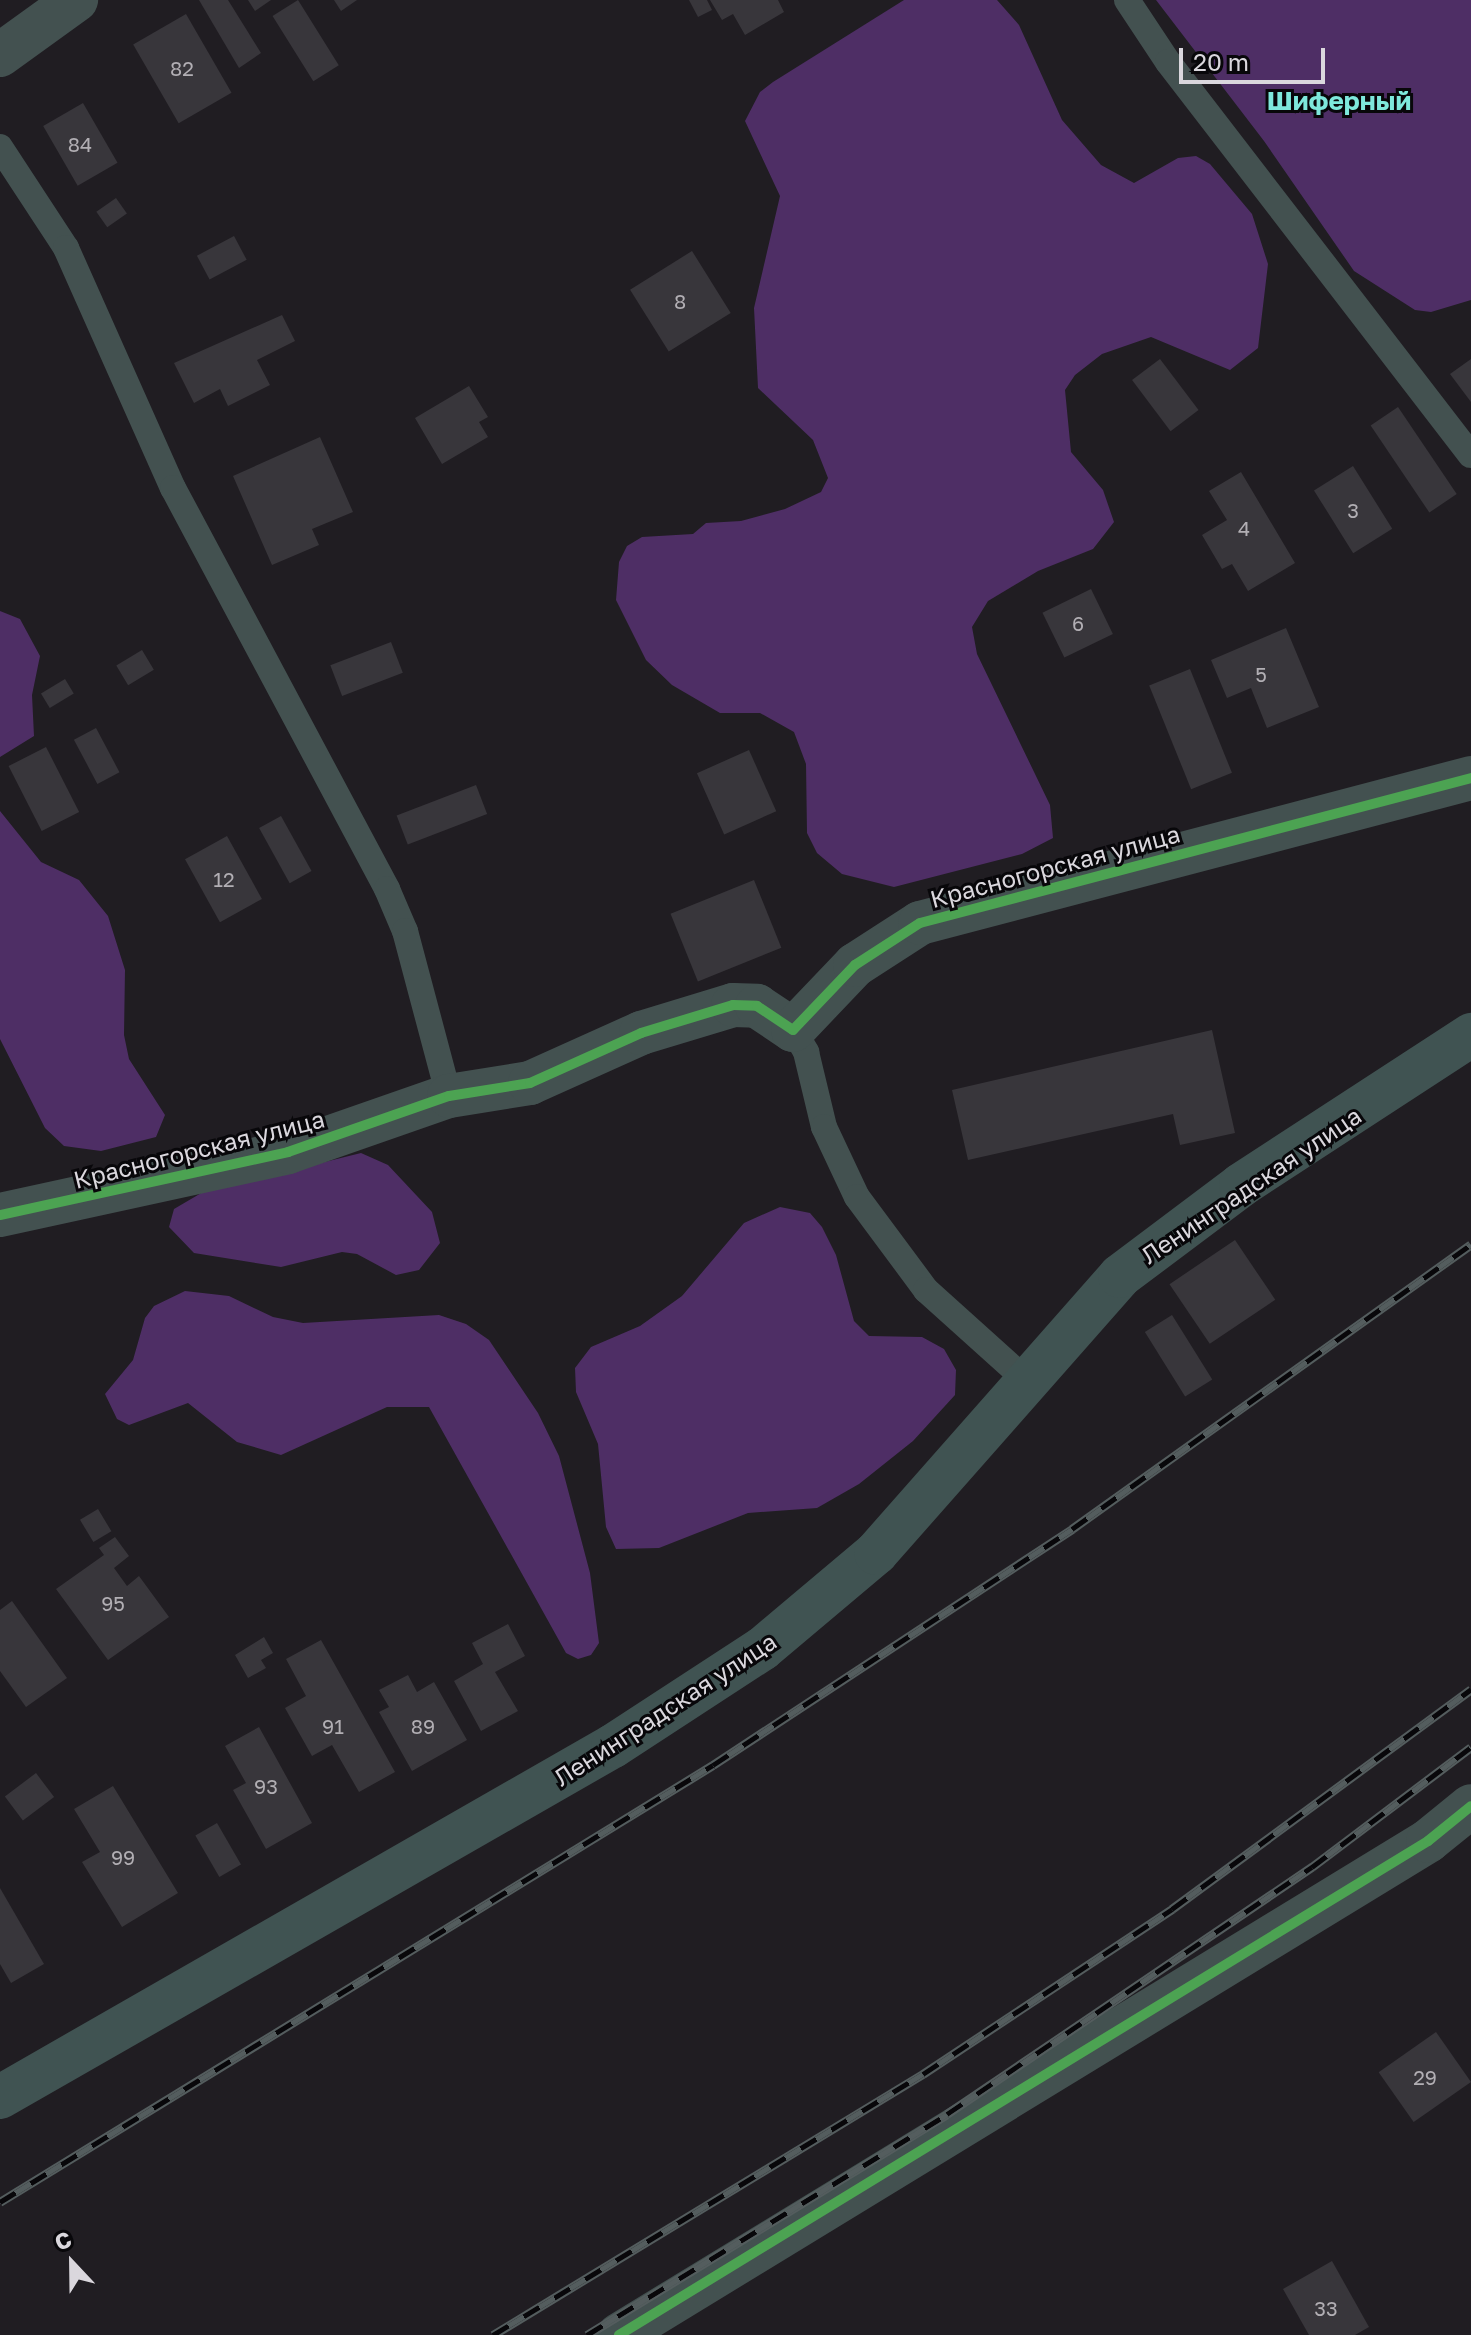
<!DOCTYPE html>
<meta charset="utf-8">
<style>
body{margin:0}
#map{position:relative;width:1471px;height:2335px;overflow:hidden;background:#201d22;font-family:"Golos Text",sans-serif}
div>[style]{position:absolute}
.green>*{inset:0;background:#4e2e65}
.building>*{inset:0;background:#38363b;transform-origin:0 0}
.lane>*{height:26px;margin:-13px;padding:0 13px;transform-origin:13px;border-radius:13px;background:#435150}
.street>*{height:44px;margin:-22px;padding:0 22px;transform-origin:22px;border-radius:22px;background:#435150}
.secondary>*{height:44px;margin:-22px;padding:0 22px;transform-origin:22px;border-radius:22px;background:#405352}
.rail>*{height:9px;margin-top:-4.5px;transform-origin:0;background:repeating-linear-gradient(90deg,#08070a 0 18px,#545d5e 0 36px);box-sizing:border-box;border-block:2px solid #545d5e}
.cycleway>*{height:10px;margin:-5px;padding:0 5px;transform-origin:5px;border-radius:5px;background:#4ca352}
span{translate:-50% -50%;white-space:nowrap;text-align:center;line-height:1.15;-webkit-text-stroke:6px #08070a;paint-order:stroke}
.number-label{font-size:20px;color:#b2afb4}
.number-label span{-webkit-text-stroke-width:0}
.street-label{font-size:24px;color:#dad7dd}
.neighbourhood-label{font-size:26px;color:#7ee8dc;font-weight:700}
.north{position:absolute;left:32px;top:2223px;width:80px;height:80px;-webkit-text-stroke:6px #08070a;paint-order:stroke;rotate:338deg;font-size:22px;font-weight:700;line-height:32px;text-align:center;color:#dad7dd}
.north::after{content:'';display:block;margin:auto;width:28px;height:36px;background:#dad7dd;clip-path:polygon(50% 0,100% 100%,50% 72%,0 100%)}
.scale{position:absolute;left:1179px;top:48px;width:146px;height:36px;box-sizing:border-box;border:4px solid #dad7dd;border-top:0;padding-left:10px;font-size:24px;line-height:28px;white-space:nowrap;color:#dad7dd;-webkit-text-stroke:6px #08070a;paint-order:stroke}
</style>
<div id="map">
<div class="green">
<i style="clip-path:polygon(904px 0,997px 0,1019px 25px,1062px 120px,1101px 165px,1134px 183px,1178px 158px,1196px 156px,1210px 164px,1252px 214px,1268px 264px,1258px 348px,1230px 370px,1151px 337px,1102px 354px,1075px 375px,1065px 390px,1071px 452px,1103px 490px,1114px 522px,1093px 549px,1038px 571px,988px 601px,972px 627px,977px 654px,1050px 805px,1053px 838px,1022px 854px,894px 887px,842px 874px,817px 853px,807px 833px,806px 764px,794px 732px,760px 713px,720px 713px,672px 685px,646px 660px,616px 600px,619px 562px,627px 546px,642px 537px,693px 534px,706px 523px,741px 521px,785px 509px,821px 492px,828px 478px,813px 440px,758px 388px,754px 308px,780px 196px,745px 121px,760px 92px,773px 82px)"></i>
<i style="clip-path:polygon(1156px 0,1471px 0,1471px 300px,1431px 312px,1415px 310px,1354px 271px,1264px 141px)"></i>
<i style="clip-path:polygon(0 611px,20px 619px,40px 656px,32px 695px,34px 736px,0 757px)"></i>
<i style="clip-path:polygon(0 811px,41px 862px,79px 880px,108px 916px,125px 970px,124px 1035px,129px 1059px,165px 1115px,156px 1137px,101px 1151px,64px 1146px,45px 1128px,0 1039px)"></i>
<i style="clip-path:polygon(361px 1153px,388px 1165px,432px 1212px,440px 1243px,419px 1270px,396px 1275px,357px 1254px,342px 1252px,281px 1267px,194px 1253px,169px 1227px,174px 1209px,203px 1192px)"></i>
<i style="clip-path:polygon(780px 1207px,810px 1213px,822px 1227px,836px 1255px,854px 1321px,869px 1336px,922px 1337px,944px 1349px,956px 1370px,955px 1395px,913px 1441px,859px 1484px,817px 1508px,748px 1513px,659px 1548px,616px 1549px,606px 1527px,598px 1444px,576px 1392px,575px 1368px,591px 1347px,640px 1326px,682px 1296px,744px 1223px)"></i>
<i style="clip-path:polygon(185px 1291px,229px 1296px,273px 1317px,303px 1323px,439px 1315px,466px 1324px,489px 1340px,538px 1413px,559px 1456px,590px 1573px,599px 1643px,591px 1655px,578px 1659px,566px 1653px,429px 1407px,387px 1407px,281px 1455px,237px 1442px,188px 1403px,129px 1425px,117px 1419px,105px 1394px,133px 1360px,145px 1318px,154px 1306px)"></i>
</div>
<div class="building">
<i style="clip-path:polygon(199px 0,228px 0,261px 53px,239px 68px)"></i>
<i style="clip-path:polygon(248px 0,271px 0,255px 11px)"></i>
<i style="left:298px;top:0;width:77px;height:30px;rotate:58deg"></i>
<i style="clip-path:polygon(334px 0,357px 0,341px 11px)"></i>
<i style="clip-path:polygon(689px 0,707px 0,712px 10px,698px 17px)"></i>
<i style="clip-path:polygon(710px 0,778px 0,784px 12px,745px 35px,733px 14px,722px 20px)"></i>
<i style="left:186px;top:14px;width:91px;height:61px;rotate:60deg"></i>
<i style="left:83px;top:103px;width:69px;height:46px;rotate:60deg"></i>
<i style="left:116px;top:198px;width:19px;height:24px;rotate:55deg"></i>
<i style="left:234px;top:236px;width:27px;height:42px;rotate:62deg"></i>
<i style="left:692px;top:251px;width:73px;height:73px;rotate:58deg"></i>
<i style="clip-path:polygon(282px 315px,295px 341px,257px 360px,270px 385px,228px 406px,220px 389px,194px 403px,174px 363px)"></i>
<i style="left:1160px;top:359px;width:64px;height:35px;rotate:53deg"></i>
<i style="clip-path:polygon(1471px 359px,1471px 402px,1450px 374px)"></i>
<i style="clip-path:polygon(469px 386px,488px 417px,479px 422px,488px 437px,442px 464px,415px 418px)"></i>
<i style="left:1398px;top:407px;width:105px;height:33px;rotate:56deg"></i>
<i style="clip-path:polygon(320px 437px,353px 512px,312px 529px,319px 545px,272px 565px,233px 476px)"></i>
<i style="left:1353px;top:466px;width:74px;height:46px;rotate:58deg"></i>
<i style="clip-path:polygon(1241px 472px,1295px 563px,1248px 591px,1232px 564px,1222px 569px,1202px 535px,1227px 520px,1209px 491px)"></i>
<i style="left:1091px;top:589px;width:50px;height:54px;rotate:64deg"></i>
<i style="clip-path:polygon(1286px 628px,1319px 707px,1267px 728px,1251px 688px,1227px 698px,1211px 660px)"></i>
<i style="left:391px;top:642px;width:33px;height:65px;rotate:69deg"></i>
<i style="left:142px;top:650px;width:23px;height:30px;rotate:59deg"></i>
<i style="left:1190px;top:669px;width:112px;height:44px;rotate:68deg"></i>
<i style="left:65px;top:679px;width:17px;height:28px;rotate:59deg"></i>
<i style="left:96px;top:728px;width:50px;height:25px;rotate:62deg"></i>
<i style="left:46px;top:747px;width:73px;height:42px;rotate:63deg"></i>
<i style="left:749px;top:750px;width:67px;height:57px;rotate:66deg"></i>
<i style="left:476px;top:785px;width:31px;height:85px;rotate:69deg"></i>
<i style="left:281px;top:816px;width:63px;height:25px;rotate:61deg"></i>
<i style="left:227px;top:836px;width:72px;height:48px;rotate:61deg"></i>
<i style="left:754px;top:880px;width:73px;height:90px;rotate:68deg"></i>
<i style="clip-path:polygon(1212px 1030px,1235px 1133px,1180px 1145px,1173px 1114px,968px 1160px,952px 1090px)"></i>
<i style="left:1235px;top:1240px;width:72px;height:79px;rotate:56deg"></i>
<i style="left:1172px;top:1315px;width:76px;height:32px;rotate:58deg"></i>
<i style="left:98px;top:1509px;width:26px;height:21px;rotate:59deg"></i>
<i style="clip-path:polygon(115px 1537px,129px 1556px,114px 1568px,127px 1586px,139px 1576px,169px 1617px,108px 1660px,56px 1589px,104px 1555px,99px 1548px)"></i>
<i style="clip-path:polygon(12px 1601px,67px 1678px,26px 1707px,0 1671px,0 1610px)"></i>
<i style="clip-path:polygon(508px 1624px,525px 1656px,495px 1672px,518px 1711px,481px 1731px,454px 1681px,483px 1664px,472px 1643px)"></i>
<i style="clip-path:polygon(264px 1637px,273px 1653px,261px 1660px,266px 1668px,248px 1678px,235px 1655px)"></i>
<i style="clip-path:polygon(321px 1640px,395px 1772px,359px 1792px,332px 1745px,312px 1756px,285px 1708px,306px 1696px,286px 1659px)"></i>
<i style="clip-path:polygon(408px 1675px,417px 1692px,434px 1682px,467px 1740px,412px 1771px,379px 1712px,389px 1707px,379px 1690px)"></i>
<i style="clip-path:polygon(259px 1727px,312px 1823px,266px 1849px,233px 1790px,246px 1783px,225px 1746px)"></i>
<i style="left:36px;top:1773px;width:30px;height:39px;rotate:53deg"></i>
<i style="clip-path:polygon(113px 1786px,178px 1893px,122px 1927px,82px 1862px,100px 1852px,74px 1809px)"></i>
<i style="left:217px;top:1823px;width:48px;height:25px;rotate:60deg"></i>
<i style="clip-path:polygon(0 1888px,44px 1964px,11px 1983px,0 1964px)"></i>
<i style="left:1436px;top:2032px;width:61px;height:70px;rotate:55deg"></i>
<i style="clip-path:polygon(1332px 2261px,1369px 2327px,1355px 2335px,1309px 2335px,1283px 2289px)"></i>
</div>
<div class="lane">
<i style="left:1127px;top:0;width:74px;rotate:56.5deg"></i>
<i style="left:1168px;top:62px;width:496px;rotate:52.4deg"></i>
<i style="left:0;top:147px;width:121px;rotate:56.8deg"></i>
<i style="left:66px;top:248px;width:263px;rotate:66deg"></i>
<i style="left:173px;top:488px;width:455px;rotate:61.9deg"></i>
<i style="left:387px;top:889px;width:46px;rotate:66.8deg"></i>
<i style="left:405px;top:931px;width:171px;rotate:75.1deg"></i>
<i style="left:793px;top:1030px;width:26px;rotate:59deg"></i>
<i style="left:806px;top:1052px;width:77px;rotate:76.5deg"></i>
<i style="left:824px;top:1127px;width:77px;rotate:64.8deg"></i>
<i style="left:857px;top:1197px;width:116px;rotate:53.4deg"></i>
<i style="left:926px;top:1290px;width:135px;rotate:42deg"></i>
</div>
<div class="street">
<i style="left:0;top:55px;width:94px;rotate:-35.9deg"></i>
<i style="left:0;top:1215px;width:295px;rotate:-12.3deg"></i>
<i style="left:288px;top:1152px;width:170px;rotate:-19.2deg"></i>
<i style="left:449px;top:1096px;width:82px;rotate:-9.1deg"></i>
<i style="left:530px;top:1083px;width:122px;rotate:-24.2deg"></i>
<i style="left:641px;top:1033px;width:96px;rotate:-16.9deg"></i>
<i style="left:733px;top:1005px;width:24px;rotate:2deg"></i>
<i style="left:757px;top:1006px;width:43px;rotate:33.7deg"></i>
<i style="left:793px;top:1030px;width:90px;rotate:-46.4deg"></i>
<i style="left:855px;top:965px;width:77px;rotate:-32.9deg"></i>
<i style="left:920px;top:923px;width:570px;rotate:-14.74deg"></i>
<i style="left:619px;top:2335px;width:948px;rotate:-31.41deg"></i>
<i style="left:1428px;top:1841px;width:55px;rotate:-39.1deg"></i>
</div>
<div class="secondary">
<i style="left:0;top:2097px;width:706px;rotate:-29.8deg"></i>
<i style="left:613px;top:1746px;width:178px;rotate:-33.1deg"></i>
<i style="left:762px;top:1649px;width:149px;rotate:-40.1deg"></i>
<i style="left:876px;top:1553px;width:369px;rotate:-48.6deg"></i>
<i style="left:1120px;top:1276px;width:151px;rotate:-36.9deg"></i>
<i style="left:1241px;top:1185px;width:275px;rotate:-33.1deg"></i>
</div>
<div class="rail">
<i style="left:0;top:2202px;width:836px;rotate:-31.5deg"></i>
<i style="left:713px;top:1765px;width:430px;rotate:-33.3deg"></i>
<i style="left:1072px;top:1529px;width:490px;rotate:-35.5deg"></i>
<i style="left:493px;top:2335px;width:503px;rotate:-31.26deg"></i>
<i style="left:923px;top:2074px;width:299px;rotate:-33.5deg"></i>
<i style="left:1172px;top:1909px;width:371px;rotate:-36.3deg"></i>
<i style="left:587px;top:2335px;width:422px;rotate:-31.5deg"></i>
<i style="left:947px;top:2114px;width:441px;rotate:-34.1deg"></i>
<i style="left:1312px;top:1867px;width:199px;rotate:-37deg"></i>
</div>
<div class="cycleway">
<i style="left:0;top:1215px;width:295px;rotate:-12.3deg"></i>
<i style="left:288px;top:1152px;width:170px;rotate:-19.2deg"></i>
<i style="left:449px;top:1096px;width:82px;rotate:-9.1deg"></i>
<i style="left:530px;top:1083px;width:122px;rotate:-24.2deg"></i>
<i style="left:641px;top:1033px;width:96px;rotate:-16.9deg"></i>
<i style="left:733px;top:1005px;width:24px;rotate:2deg"></i>
<i style="left:757px;top:1006px;width:43px;rotate:33.7deg"></i>
<i style="left:793px;top:1030px;width:90px;rotate:-46.4deg"></i>
<i style="left:855px;top:965px;width:77px;rotate:-32.9deg"></i>
<i style="left:920px;top:923px;width:570px;rotate:-14.74deg"></i>
<i style="left:619px;top:2335px;width:948px;rotate:-31.41deg"></i>
<i style="left:1428px;top:1841px;width:55px;rotate:-39.1deg"></i>
</div>
<div class="number-label">
<span style="left:182px;top:68px">82</span>
<span style="left:80px;top:144px">84</span>
<span style="left:680px;top:301px">8</span>
<span style="left:1353px;top:510px">3</span>
<span style="left:1244px;top:528px">4</span>
<span style="left:1078px;top:623px">6</span>
<span style="left:1261px;top:674px">5</span>
<span style="left:224px;top:879px">12</span>
<span style="left:113px;top:1603px">95</span>
<span style="left:333px;top:1726px">91</span>
<span style="left:423px;top:1726px">89</span>
<span style="left:266px;top:1786px">93</span>
<span style="left:123px;top:1857px">99</span>
<span style="left:1425px;top:2077px">29</span>
<span style="left:1326px;top:2308px">33</span>
</div>
<div class="street-label">
<span style="left:1055px;top:866px;rotate:-15deg">Красногорская улица</span>
<span style="left:199px;top:1149px;rotate:-14deg">Красногорская улица</span>
<span style="left:1251px;top:1185px;rotate:-34deg">Ленинградская улица</span>
<span style="left:665px;top:1709px;rotate:-33deg">Ленинградская улица</span>
</div>
<div class="neighbourhood-label">
<span style="left:1339px;top:101px">Шиферный</span>
</div>
<div class="north">С</div>
<div class="scale">20 m</div>
</div>
